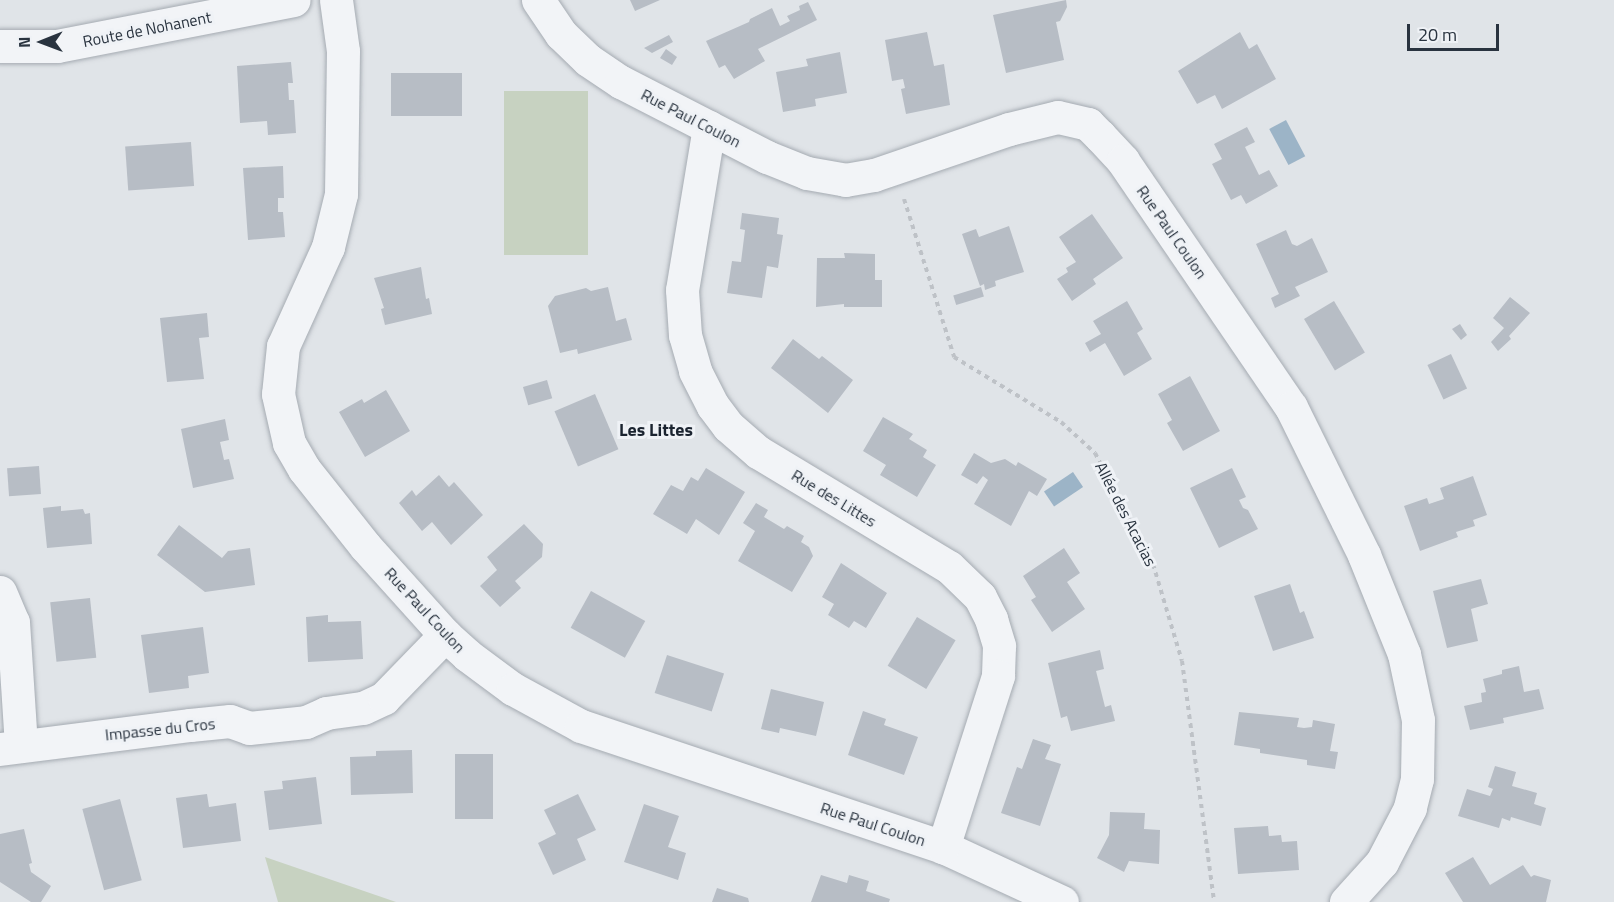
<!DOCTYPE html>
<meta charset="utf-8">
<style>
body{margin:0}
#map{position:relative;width:1614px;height:902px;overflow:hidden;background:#e0e4e8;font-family:"Titillium Web",sans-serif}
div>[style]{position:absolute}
.green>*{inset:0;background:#c7d2c1;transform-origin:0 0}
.water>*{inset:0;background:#9cb4c7;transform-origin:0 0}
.building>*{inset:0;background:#b7bdc5;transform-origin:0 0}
.path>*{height:4px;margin-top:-2px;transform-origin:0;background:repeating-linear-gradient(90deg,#bec2c7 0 4.5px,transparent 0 9px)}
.roads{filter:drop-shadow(0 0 2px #a5abb2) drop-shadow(0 0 2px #a5abb2)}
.minor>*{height:33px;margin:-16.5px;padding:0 16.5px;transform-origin:16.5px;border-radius:16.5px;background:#f2f4f7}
span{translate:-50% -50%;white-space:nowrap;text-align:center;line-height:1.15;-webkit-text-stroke:6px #eff2f6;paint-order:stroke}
.street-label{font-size:16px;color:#29333f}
.neighbourhood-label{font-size:18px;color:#1b2430;font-weight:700}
.north{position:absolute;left:12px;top:12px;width:60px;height:60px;-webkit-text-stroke:4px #eff2f6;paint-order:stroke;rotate:269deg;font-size:16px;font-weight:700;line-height:24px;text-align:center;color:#29333f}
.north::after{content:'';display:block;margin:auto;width:21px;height:27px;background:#29333f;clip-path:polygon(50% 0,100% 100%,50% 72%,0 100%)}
.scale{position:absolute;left:1407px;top:24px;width:92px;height:27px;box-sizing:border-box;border:3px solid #29333f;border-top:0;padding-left:8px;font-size:18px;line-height:21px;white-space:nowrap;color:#29333f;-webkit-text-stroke:4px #eff2f6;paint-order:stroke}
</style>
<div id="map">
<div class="green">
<i style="left:588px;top:91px;width:164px;height:84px;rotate:90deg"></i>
<i style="clip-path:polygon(265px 857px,396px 902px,278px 902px)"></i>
</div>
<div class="water">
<i style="left:1286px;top:120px;width:41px;height:19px;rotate:62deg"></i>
<i style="left:1073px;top:472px;width:18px;height:35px;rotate:56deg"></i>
</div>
<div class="building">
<i style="clip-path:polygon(630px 0,660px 0,635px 11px)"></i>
<i style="clip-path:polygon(1066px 0,1067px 7px,1060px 21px,1056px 22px,1064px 60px,1006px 73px,993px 15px)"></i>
<i style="clip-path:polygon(808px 2px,817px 20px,758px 49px,765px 61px,734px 79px,725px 65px,719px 68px,706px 41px,749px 22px,750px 19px,772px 8px,780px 26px,790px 21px,787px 16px,800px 10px,799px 6px)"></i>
<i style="clip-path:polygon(927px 32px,934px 66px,944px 64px,950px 105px,906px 114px,901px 89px,905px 88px,903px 79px,892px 81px,885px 40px)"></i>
<i style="clip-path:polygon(1240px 32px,1249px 49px,1257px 44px,1276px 79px,1222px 109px,1215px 95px,1197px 104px,1178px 71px)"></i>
<i style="clip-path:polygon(669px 35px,673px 42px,652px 53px,644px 48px)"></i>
<i style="clip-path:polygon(666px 49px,677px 57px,672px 65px,660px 58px)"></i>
<i style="clip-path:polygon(840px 52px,847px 93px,815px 99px,816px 106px,783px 112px,776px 72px,808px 66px,806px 59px)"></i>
<i style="clip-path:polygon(291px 62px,293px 83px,288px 83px,289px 100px,294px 100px,296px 133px,268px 135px,267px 121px,240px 123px,237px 66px)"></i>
<i style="left:391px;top:73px;width:71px;height:43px"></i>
<i style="clip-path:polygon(1247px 127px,1255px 142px,1245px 147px,1259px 175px,1269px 170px,1278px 186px,1246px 204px,1241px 195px,1231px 200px,1212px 164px,1222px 159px,1214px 144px)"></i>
<i style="left:191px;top:142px;width:44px;height:66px;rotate:86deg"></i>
<i style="clip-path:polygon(283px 166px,284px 198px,278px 198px,278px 212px,283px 212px,285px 237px,248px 240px,243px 168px)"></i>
<i style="clip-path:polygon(742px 213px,779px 218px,777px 234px,783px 235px,778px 268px,767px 266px,762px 298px,727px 293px,732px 261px,741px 262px,745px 230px,740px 229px)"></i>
<i style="clip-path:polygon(1092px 214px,1123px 258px,1093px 279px,1096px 284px,1072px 301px,1057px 279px,1068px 272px,1066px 268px,1076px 262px,1059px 237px)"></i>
<i style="clip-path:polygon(1009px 226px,1024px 272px,995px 281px,996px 286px,985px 290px,984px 284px,980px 286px,962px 234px,976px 229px,979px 237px)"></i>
<i style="clip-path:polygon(1286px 230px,1292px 244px,1297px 246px,1312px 238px,1328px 272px,1295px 287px,1300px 296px,1275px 308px,1271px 298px,1279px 294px,1256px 244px)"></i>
<i style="clip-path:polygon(844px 253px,875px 254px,875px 280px,882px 280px,882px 307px,844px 307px,844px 304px,816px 307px,817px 258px,845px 258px)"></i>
<i style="clip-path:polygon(421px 267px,426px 299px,429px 298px,432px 314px,385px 325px,381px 309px,384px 308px,374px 278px)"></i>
<i style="clip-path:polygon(608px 287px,616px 321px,626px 318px,632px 340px,578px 354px,577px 349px,560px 353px,548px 306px,555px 296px,586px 288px,591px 291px)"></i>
<i style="left:981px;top:287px;width:10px;height:29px;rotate:73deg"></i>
<i style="clip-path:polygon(1510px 297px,1530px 313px,1509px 336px,1511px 339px,1498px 351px,1491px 342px,1504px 328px,1493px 318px)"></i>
<i style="clip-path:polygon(1127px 301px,1143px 329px,1137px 333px,1152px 359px,1124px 376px,1105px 343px,1090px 352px,1085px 343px,1101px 334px,1093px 321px)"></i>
<i style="left:1334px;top:301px;width:60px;height:35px;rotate:59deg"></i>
<i style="clip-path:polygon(207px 313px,209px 337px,199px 338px,204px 379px,167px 382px,160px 318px)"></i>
<i style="clip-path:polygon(1460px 324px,1467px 335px,1461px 340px,1452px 329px)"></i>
<i style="clip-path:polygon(793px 339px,819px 359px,822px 356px,853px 380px,828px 413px,771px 368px)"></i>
<i style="left:1451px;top:354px;width:38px;height:26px;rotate:65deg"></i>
<i style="clip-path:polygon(1190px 376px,1220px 431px,1183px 451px,1167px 423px,1172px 420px,1158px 394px)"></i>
<i style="left:547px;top:380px;width:19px;height:25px;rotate:74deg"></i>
<i style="clip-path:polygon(386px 390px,410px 431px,365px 457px,339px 412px,362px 399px,364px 403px)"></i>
<i style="left:595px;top:394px;width:60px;height:44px;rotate:67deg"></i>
<i style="clip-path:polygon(883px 417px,913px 434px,909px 439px,927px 450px,923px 457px,936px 465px,917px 497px,880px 475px,886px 465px,863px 451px)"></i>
<i style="clip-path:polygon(225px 419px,229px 440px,220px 442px,224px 460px,229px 459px,234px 479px,193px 488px,181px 429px)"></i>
<i style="clip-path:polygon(974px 453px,991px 463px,1005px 459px,1016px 466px,1018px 462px,1047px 479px,1037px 496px,1029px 491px,1011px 526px,974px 504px,988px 480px,983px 476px,977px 484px,961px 475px)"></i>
<i style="left:39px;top:466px;width:28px;height:32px;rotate:86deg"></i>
<i style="clip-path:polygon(706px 468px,745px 492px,719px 535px,696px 519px,687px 534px,653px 514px,671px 485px,683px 491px,691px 477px,698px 481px)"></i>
<i style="clip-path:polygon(1232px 468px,1246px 497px,1239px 500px,1243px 508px,1248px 510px,1258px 529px,1219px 548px,1190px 488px)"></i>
<i style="clip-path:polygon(439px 475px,449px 487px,454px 482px,483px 515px,451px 545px,432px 522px,422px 531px,399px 503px,412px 490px,416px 496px)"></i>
<i style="clip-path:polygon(1473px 476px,1487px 515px,1473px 520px,1475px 526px,1456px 532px,1458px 537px,1420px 551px,1404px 506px,1427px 498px,1429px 504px,1444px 499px,1440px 488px)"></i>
<i style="clip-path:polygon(756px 503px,768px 510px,764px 517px,784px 529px,787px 526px,804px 536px,801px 542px,809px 547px,813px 556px,792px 592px,738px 561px,755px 531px,743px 523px)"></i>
<i style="clip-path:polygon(61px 506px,61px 511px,83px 509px,85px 514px,90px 513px,92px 544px,47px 548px,43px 508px)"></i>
<i style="clip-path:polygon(524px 524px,543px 544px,542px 557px,515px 581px,521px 588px,500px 607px,480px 586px,497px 570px,487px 557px)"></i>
<i style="clip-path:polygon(179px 525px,222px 558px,228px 551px,250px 548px,255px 585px,205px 592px,157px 555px)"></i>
<i style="clip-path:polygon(1064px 548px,1080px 573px,1067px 582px,1085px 609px,1052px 632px,1031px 600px,1036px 597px,1023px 576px)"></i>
<i style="clip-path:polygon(841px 563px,887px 593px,866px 628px,854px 621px,849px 628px,828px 615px,834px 604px,822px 597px)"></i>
<i style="clip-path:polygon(1481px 579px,1488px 604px,1471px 609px,1478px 641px,1447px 648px,1433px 591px)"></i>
<i style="clip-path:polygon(1290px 584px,1300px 613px,1304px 611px,1314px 638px,1273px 651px,1254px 596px)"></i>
<i style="left:591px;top:591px;width:62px;height:42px;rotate:29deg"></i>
<i style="left:90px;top:598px;width:60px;height:40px;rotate:84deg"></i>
<i style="clip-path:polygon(328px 615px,328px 622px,361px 621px,363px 659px,308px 662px,306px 617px)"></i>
<i style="left:917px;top:617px;width:45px;height:57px;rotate:31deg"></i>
<i style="clip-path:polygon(203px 627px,209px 673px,188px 676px,189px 688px,149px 693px,141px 635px)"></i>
<i style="clip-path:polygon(1100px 650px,1104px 669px,1096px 671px,1105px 707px,1111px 705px,1115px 721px,1071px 731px,1067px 716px,1061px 718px,1048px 663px)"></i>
<i style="left:667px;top:655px;width:60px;height:40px;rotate:18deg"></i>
<i style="clip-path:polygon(1519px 666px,1524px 692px,1539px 689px,1544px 709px,1503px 718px,1504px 723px,1470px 730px,1464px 706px,1482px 702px,1481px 693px,1486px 692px,1483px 679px,1502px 674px,1502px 670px)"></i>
<i style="clip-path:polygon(771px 689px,824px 702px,816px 736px,780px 728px,779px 733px,761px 729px)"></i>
<i style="clip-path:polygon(863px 711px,886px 719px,884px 725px,918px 737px,904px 775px,848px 755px)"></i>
<i style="clip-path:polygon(1239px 712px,1299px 718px,1297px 727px,1304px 728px,1312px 727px,1313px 720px,1335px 724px,1330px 751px,1338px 752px,1335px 769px,1307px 765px,1307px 760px,1260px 753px,1260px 749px,1234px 745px)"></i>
<i style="clip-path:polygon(1033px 739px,1051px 745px,1045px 759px,1061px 764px,1040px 826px,1001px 813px,1017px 767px,1022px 769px)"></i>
<i style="clip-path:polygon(412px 750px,413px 793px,351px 795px,350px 757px,376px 756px,376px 751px)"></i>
<i style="left:455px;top:754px;width:38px;height:65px"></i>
<i style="clip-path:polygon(1495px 766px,1516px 772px,1512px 786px,1537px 793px,1534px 804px,1546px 808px,1541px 826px,1511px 817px,1510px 821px,1502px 818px,1499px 828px,1458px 816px,1467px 789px,1490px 796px,1493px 789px,1488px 787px)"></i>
<i style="clip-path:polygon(316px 777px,322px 824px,269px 830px,264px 791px,283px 789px,282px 781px)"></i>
<i style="clip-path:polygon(207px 794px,209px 807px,236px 803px,241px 841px,183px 848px,176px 798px)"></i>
<i style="clip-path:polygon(578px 794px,596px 830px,577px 839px,586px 860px,553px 875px,538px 843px,556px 834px,544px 810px)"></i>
<i style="left:120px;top:799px;width:84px;height:39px;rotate:75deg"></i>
<i style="clip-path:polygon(644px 804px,679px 816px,668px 847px,686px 853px,678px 880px,624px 862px)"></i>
<i style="clip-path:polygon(1110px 812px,1145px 813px,1144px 829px,1160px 830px,1159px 864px,1129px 861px,1124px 872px,1097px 858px,1109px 835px)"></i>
<i style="clip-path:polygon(1268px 826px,1269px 836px,1281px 835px,1282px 842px,1297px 841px,1299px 870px,1238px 874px,1234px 828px)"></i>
<i style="clip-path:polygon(24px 829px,32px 863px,29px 864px,31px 872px,51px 886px,41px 902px,31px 902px,0 882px,0 834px)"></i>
<i style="clip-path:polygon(1473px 857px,1490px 885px,1523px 865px,1531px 877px,1534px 875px,1551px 880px,1546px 902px,1463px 902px,1445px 873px)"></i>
<i style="clip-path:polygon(821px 875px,847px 883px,849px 875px,869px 881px,866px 891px,890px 899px,889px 902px,811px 902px)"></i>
<i style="clip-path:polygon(717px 888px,748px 898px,749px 902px,712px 902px)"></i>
</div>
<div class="path">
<i style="left:904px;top:199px;width:166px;rotate:72.4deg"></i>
<i style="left:954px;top:357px;width:125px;rotate:31.3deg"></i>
<i style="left:1061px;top:422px;width:46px;rotate:42.4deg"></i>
<i style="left:1095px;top:453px;width:125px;rotate:62.4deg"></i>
<i style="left:1153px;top:564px;width:101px;rotate:73.4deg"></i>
<i style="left:1182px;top:661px;width:243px;rotate:82.4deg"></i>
</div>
<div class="roads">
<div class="minor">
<i style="left:336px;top:0;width:51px;rotate:82.2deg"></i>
<i style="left:343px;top:51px;width:143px;rotate:90.8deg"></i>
<i style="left:341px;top:194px;width:55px;rotate:103.8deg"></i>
<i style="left:328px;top:247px;width:109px;rotate:114.4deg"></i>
<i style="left:283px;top:346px;width:48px;rotate:95.9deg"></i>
<i style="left:278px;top:394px;width:50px;rotate:77.3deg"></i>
<i style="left:289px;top:443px;width:30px;rotate:60deg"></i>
<i style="left:304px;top:469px;width:98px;rotate:51.6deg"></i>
<i style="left:365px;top:546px;width:120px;rotate:48deg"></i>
<i style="left:445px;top:635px;width:30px;rotate:42deg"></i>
<i style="left:467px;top:655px;width:57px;rotate:36.5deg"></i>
<i style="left:513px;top:689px;width:77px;rotate:28.6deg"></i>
<i style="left:581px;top:726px;width:382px;rotate:18.5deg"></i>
<i style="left:943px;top:847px;width:131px;rotate:24.8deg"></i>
<i style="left:538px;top:0;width:41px;rotate:55.9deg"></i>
<i style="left:561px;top:34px;width:37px;rotate:44deg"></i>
<i style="left:588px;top:60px;width:40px;rotate:34deg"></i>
<i style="left:621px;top:82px;width:164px;rotate:27.2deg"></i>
<i style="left:767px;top:157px;width:43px;rotate:21.8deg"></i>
<i style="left:807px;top:173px;width:39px;rotate:10deg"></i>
<i style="left:845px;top:180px;width:29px;rotate:-10deg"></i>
<i style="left:874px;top:175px;width:143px;rotate:-18.8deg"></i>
<i style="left:1009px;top:129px;width:50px;rotate:-13.8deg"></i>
<i style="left:1058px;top:117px;width:31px;rotate:13deg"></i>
<i style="left:1088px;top:124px;width:17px;rotate:45deg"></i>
<i style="left:1100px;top:136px;width:34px;rotate:47deg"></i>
<i style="left:1123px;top:161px;width:298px;rotate:55.7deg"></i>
<i style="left:1291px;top:407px;width:165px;rotate:63.7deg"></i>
<i style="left:1364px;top:555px;width:107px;rotate:68deg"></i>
<i style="left:1404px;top:654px;width:67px;rotate:78deg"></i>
<i style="left:1418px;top:720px;width:59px;rotate:91deg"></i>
<i style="left:1417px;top:779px;width:30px;rotate:104deg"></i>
<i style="left:1410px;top:808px;width:61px;rotate:117.4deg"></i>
<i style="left:1382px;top:862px;width:54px;rotate:132deg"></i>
<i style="left:0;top:46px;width:57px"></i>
<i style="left:57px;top:46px;width:241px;rotate:-11deg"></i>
<i style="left:709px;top:127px;width:165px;rotate:99.4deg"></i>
<i style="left:682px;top:290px;width:45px;rotate:86.2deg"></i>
<i style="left:685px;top:335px;width:37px;rotate:74deg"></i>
<i style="left:695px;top:371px;width:39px;rotate:63deg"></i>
<i style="left:713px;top:406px;width:25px;rotate:53deg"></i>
<i style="left:728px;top:426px;width:40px;rotate:41deg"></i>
<i style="left:758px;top:452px;width:223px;rotate:31.1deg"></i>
<i style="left:949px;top:567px;width:43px;rotate:44.1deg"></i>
<i style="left:980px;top:597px;width:25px;rotate:63deg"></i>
<i style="left:991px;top:619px;width:28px;rotate:73deg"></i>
<i style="left:999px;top:646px;width:30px;rotate:92deg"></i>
<i style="left:998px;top:676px;width:180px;rotate:107.8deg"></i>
<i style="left:0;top:592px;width:33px;rotate:67deg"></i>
<i style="left:13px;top:622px;width:123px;rotate:86.3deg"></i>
<i style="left:0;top:749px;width:192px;rotate:-7.2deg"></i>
<i style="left:190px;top:725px;width:40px;rotate:-5.7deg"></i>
<i style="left:230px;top:721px;width:20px;rotate:20deg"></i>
<i style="left:249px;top:728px;width:57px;rotate:-6deg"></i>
<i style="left:306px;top:722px;width:22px;rotate:-24deg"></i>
<i style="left:326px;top:713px;width:37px;rotate:-8deg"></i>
<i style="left:363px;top:708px;width:23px;rotate:-25deg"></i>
<i style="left:384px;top:698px;width:88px;rotate:-45.9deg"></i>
</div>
</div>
<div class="street-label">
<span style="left:147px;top:29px;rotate:-11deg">Route de Nohanent</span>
<span style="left:691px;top:118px;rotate:27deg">Rue Paul Coulon</span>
<span style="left:1172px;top:232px;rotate:55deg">Rue Paul Coulon</span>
<span style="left:834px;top:498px;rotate:31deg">Rue des Littes</span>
<span style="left:1126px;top:514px;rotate:63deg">Allée des Acacias</span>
<span style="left:425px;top:610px;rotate:47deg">Rue Paul Coulon</span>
<span style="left:160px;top:729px;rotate:-6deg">Impasse du Cros</span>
<span style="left:873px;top:824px;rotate:18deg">Rue Paul Coulon</span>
</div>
<div class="neighbourhood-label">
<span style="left:656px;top:430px">Les Littes</span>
</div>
<div class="north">N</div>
<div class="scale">20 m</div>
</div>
